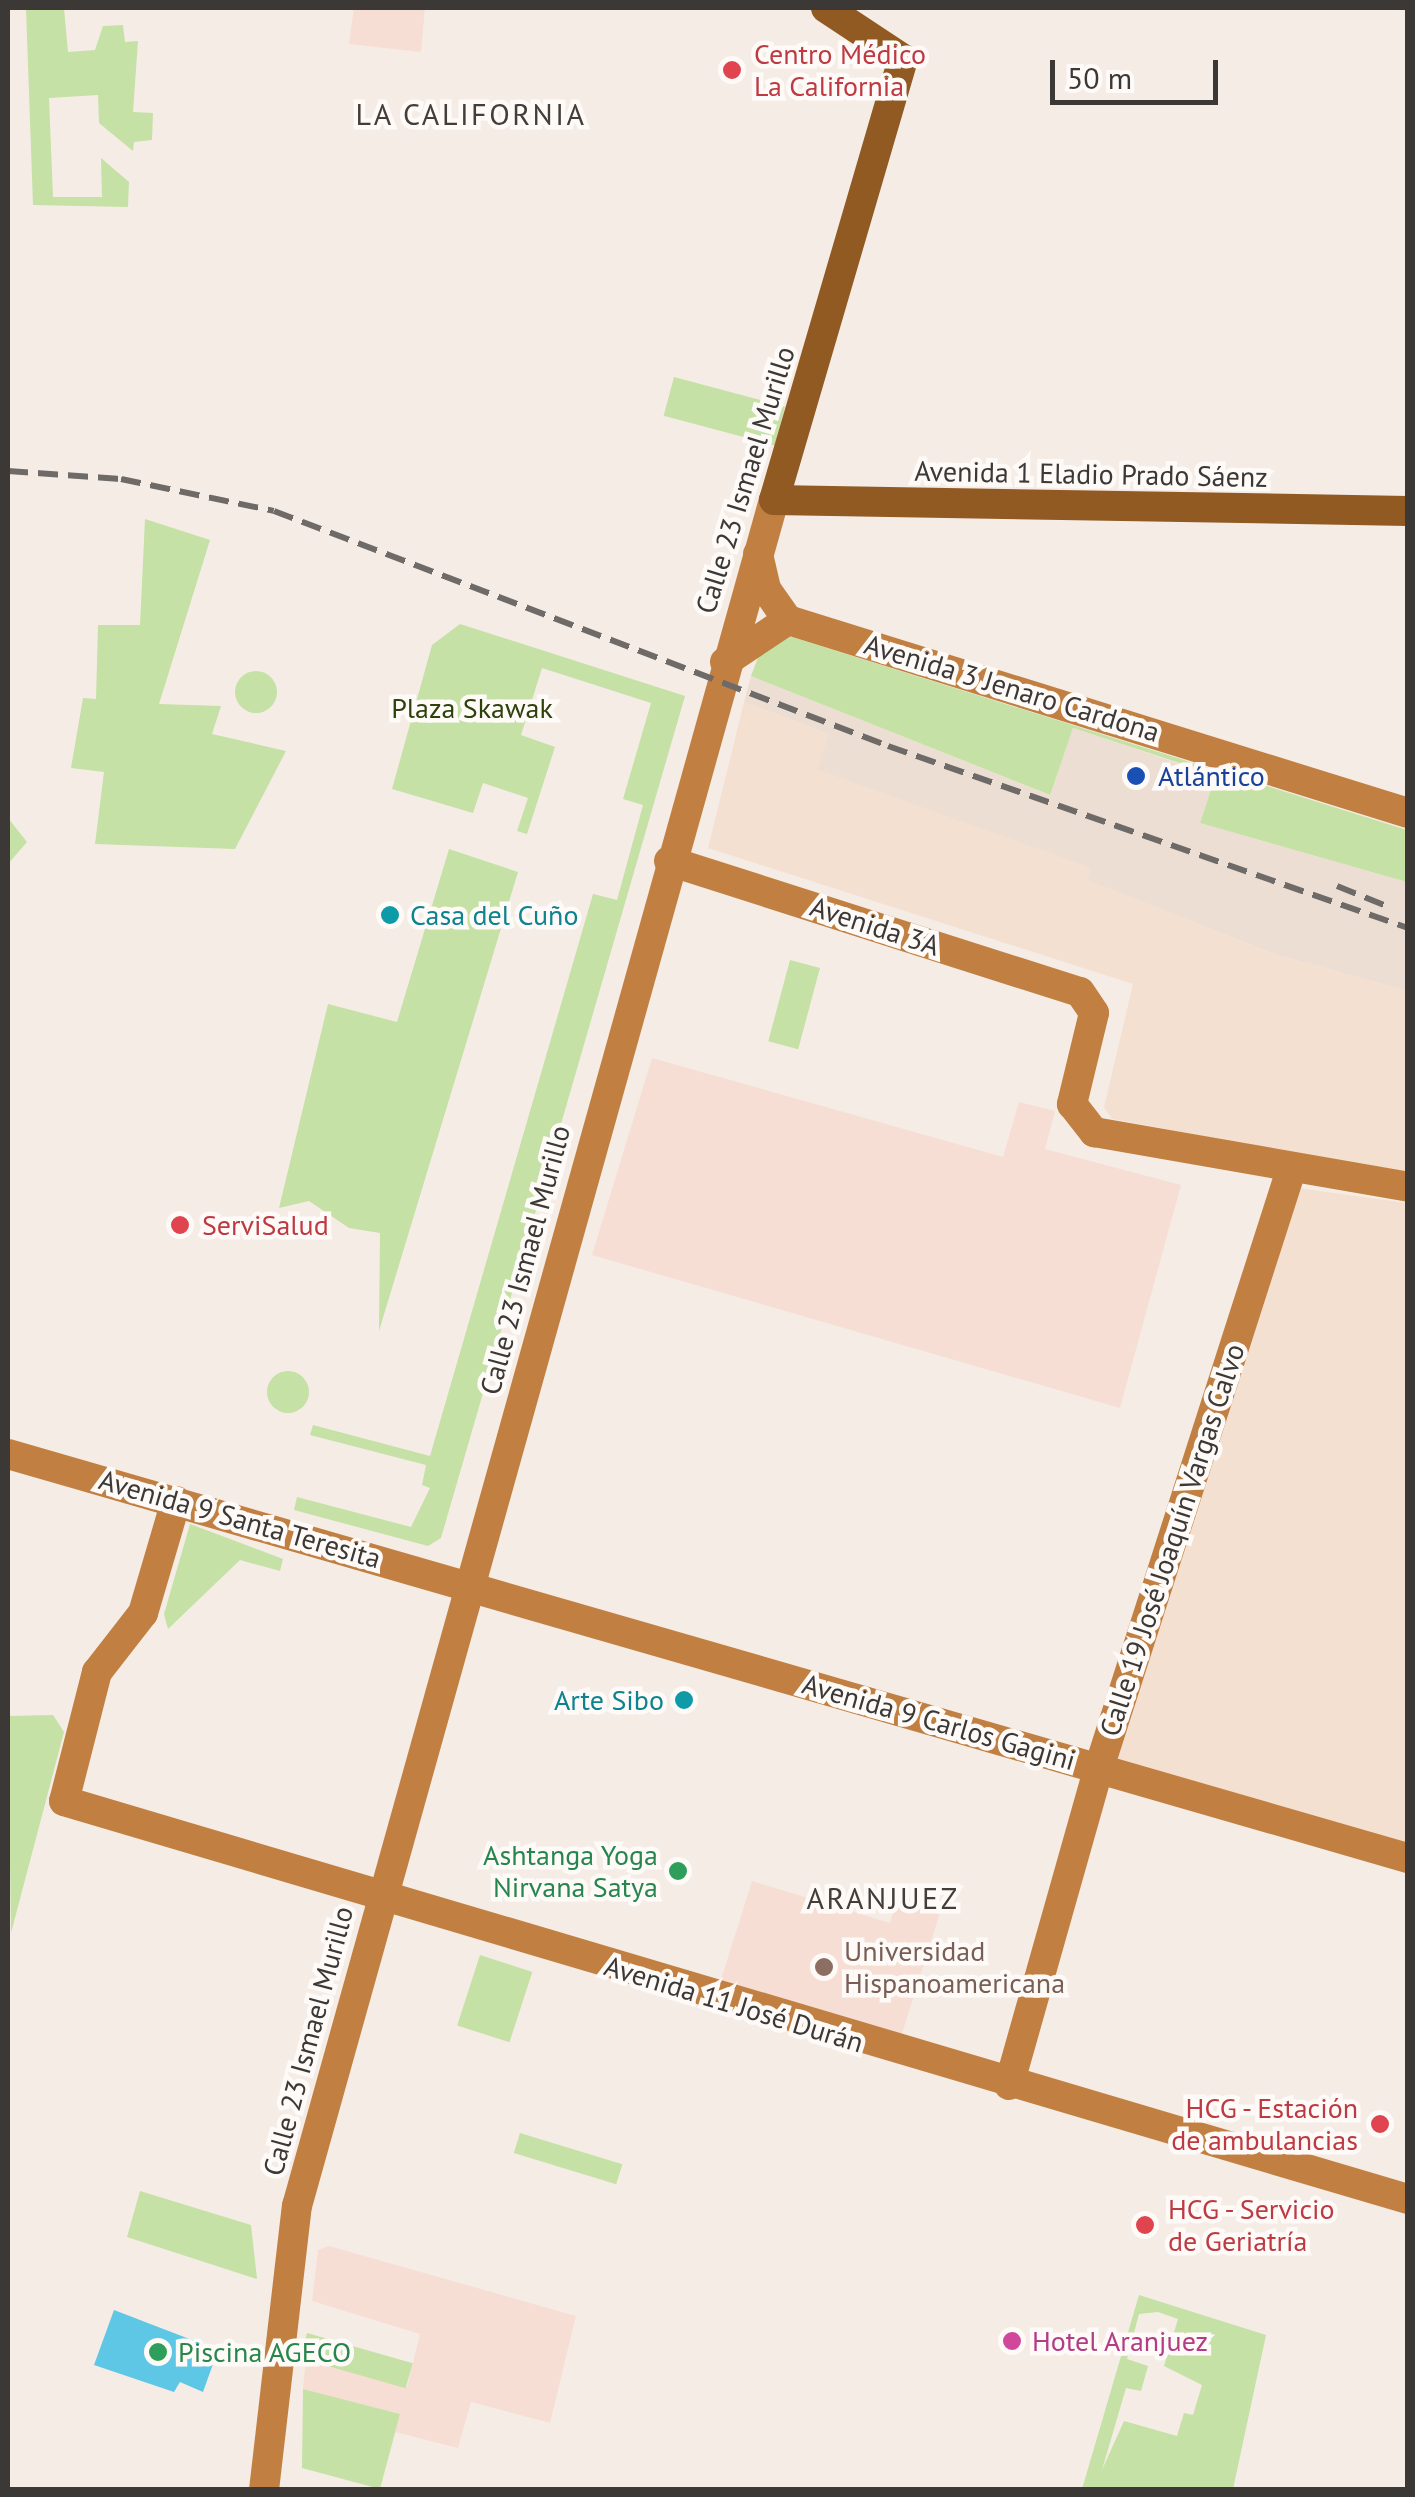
<!DOCTYPE html>
<meta charset="utf-8">
<style>
body{margin:0}
#map{position:relative;width:1415px;height:2497px;overflow:hidden;background:#f5ece6;font-family:"PT Sans",sans-serif}
div>[style]{position:absolute}
.built>*{inset:0;background:#edded4}
.education>*{inset:0;background:#f6ded4}
.medical>*{inset:0;background:#f4e0d1}
.green>*{inset:0;background:#c5e1a5;transform-origin:0 0}
.round{border-radius:50%}
.water>*{inset:0;background:#5dc7e5}
.secondary>*{height:30px;margin:-15px;padding:0 15px;transform-origin:15px;border-radius:15px;background:#c18041}
.highway>*{height:30px;margin:-15px;padding:0 15px;transform-origin:15px;border-radius:15px;background:#905a22}
.rail>*{height:6px;margin-top:-3px;transform-origin:0;background:repeating-linear-gradient(90deg,#6e6a67 0 20px,transparent 0 30px)}
.dots>*{width:28px;height:28px;translate:-50% -50%;box-sizing:border-box;border:5px solid #fefaf8;border-radius:50%}
span{translate:-50% -50%;white-space:nowrap;text-align:center;line-height:1.15;-webkit-text-stroke:9px #fefaf8;paint-order:stroke}
.health-label{font-size:28px;color:#be3a42}
.left{translate:0 -50%;text-align:left}
.right{translate:-100% -50%;text-align:right}
.street-label{font-size:28px;color:#3b3836}
.park-label{font-size:28px;color:#2d410b}
.transit-label{font-size:28px;color:#164399}
.culture-label{font-size:28px;color:#0d838f}
.leisure-label{font-size:28px;color:#27864d}
.education-label{font-size:28px;color:#785e54}
.hotel-label{font-size:28px;color:#b23c85}
.neighbourhood-label{font-size:30px;color:#443d38;letter-spacing:2.5px}
.frame{position:absolute;inset:0;border:10px solid #3b3836;pointer-events:none}
.scale{position:absolute;left:1050px;top:60px;width:168px;height:45px;box-sizing:border-box;border:5px solid #3b3836;border-top:0;padding-left:12px;font-size:30px;line-height:35px;white-space:nowrap;color:#3b3836;-webkit-text-stroke:8px #fefaf8;paint-order:stroke}
</style>
<div id="map">
<div class="built">
<i style="clip-path:polygon(751px 676px,1049px 795px,1073px 728px,1216px 776px,1200px 823px,1407px 882px,1407px 991px,1277px 955px,1086px 880px,1090px 868px,817px 770px,828px 734px,744px 702px)"></i>
</div>
<div class="education">
<i style="clip-path:polygon(354px 8px,425px 8px,421px 52px,349px 44px)"></i>
<i style="clip-path:polygon(652px 1058px,1003px 1157px,1019px 1102px,1055px 1111px,1045px 1149px,1181px 1185px,1120px 1408px,592px 1255px)"></i>
<i style="clip-path:polygon(752px 1881px,890px 1923px,901px 1887px,944px 1900px,901px 2037px,719px 1986px)"></i>
<i style="clip-path:polygon(329px 2246px,576px 2316px,550px 2423px,471px 2402px,458px 2448px,395px 2432px,400px 2414px,303px 2389px,306px 2359px,407px 2387px,420px 2334px,312px 2301px,318px 2250px)"></i>
</div>
<div class="medical">
<i style="clip-path:polygon(744px 702px,828px 734px,818px 770px,1091px 868px,1087px 880px,1277px 955px,1407px 991px,1407px 1174px,1112px 1119px,1104px 1107px,1133px 984px,708px 848px)"></i>
<i style="clip-path:polygon(1298px 1188px,1407px 1203px,1407px 1846px,1112px 1762px)"></i>
</div>
<div class="green">
<i style="clip-path:polygon(26px 8px,64px 8px,68px 52px,95px 50px,103px 26px,123px 25px,125px 42px,138px 41px,133px 112px,153px 113px,152px 140px,134px 142px,133px 151px,99px 123px,98px 95px,49px 98px,53px 197px,102px 197px,101px 158px,129px 182px,128px 207px,33px 205px)"></i>
<i style="left:674px;top:377px;width:115px;height:40px;rotate:15deg"></i>
<i style="clip-path:polygon(145px 519px,210px 540px,159px 704px,221px 706px,212px 734px,286px 751px,235px 849px,95px 844px,104px 772px,71px 768px,83px 698px,96px 699px,98px 625px,140px 625px)"></i>
<i style="clip-path:polygon(460px 624px,685px 696px,441px 1538px,428px 1546px,294px 1510px,297px 1497px,411px 1527px,430px 1488px,422px 1485px,426px 1465px,310px 1435px,313px 1425px,430px 1456px,593px 894px,617px 900px,643px 805px,623px 799px,651px 703px,542px 668px,521px 735px,555px 747px,527px 834px,517px 831px,528px 798px,483px 783px,473px 813px,392px 789px,432px 645px)"></i>
<i style="clip-path:polygon(789px 636px,1407px 830px,1407px 882px,1200px 823px,1216px 775px,1073px 728px,1050px 795px,751px 676px,759px 655px)"></i>
<i class="round" style="left:235px;top:671px;width:42px;height:42px"></i>
<i style="clip-path:polygon(8px 818px,27px 842px,8px 864px)"></i>
<i style="clip-path:polygon(449px 849px,518px 872px,379px 1331px,380px 1233px,349px 1228px,309px 1201px,279px 1208px,328px 1004px,397px 1022px)"></i>
<i style="left:790px;top:960px;width:31px;height:84px;rotate:15deg"></i>
<i class="round" style="left:267px;top:1371px;width:42px;height:42px"></i>
<i style="clip-path:polygon(190px 1524px,283px 1559px,280px 1571px,240px 1560px,168px 1629px,164px 1614px)"></i>
<i style="clip-path:polygon(53px 1715px,64px 1732px,11px 1933px,8px 1716px)"></i>
<i style="left:480px;top:1955px;width:55px;height:74px;rotate:18deg"></i>
<i style="left:520px;top:2133px;width:107px;height:21px;rotate:17deg"></i>
<i style="clip-path:polygon(140px 2191px,251px 2225px,257px 2279px,127px 2237px)"></i>
<i style="clip-path:polygon(evenodd,1139px 2295px,1266px 2335px,1233px 2489px,1082px 2489px,1139px 2295px,1158px 2312px,1178px 2319px,1164px 2366px,1202px 2385px,1193px 2415px,1184px 2413px,1177px 2436px,1124px 2421px,1102px 2470px,1126px 2388px,1141px 2391px,1148px 2366px,1127px 2359px,1139px 2314px,1158px 2312px)"></i>
<i style="left:307px;top:2333px;width:110px;height:26px;rotate:16deg"></i>
<i style="clip-path:polygon(303px 2389px,400px 2414px,380px 2489px,302px 2468px)"></i>
</div>
<div class="water">
<i style="clip-path:polygon(114px 2310px,218px 2350px,203px 2392px,180px 2382px,174px 2392px,94px 2365px)"></i>
</div>
<div class="secondary">
<i style="left:758px;top:554px;width:36px;rotate:77deg"></i>
<i style="left:766px;top:589px;width:38px;rotate:55deg"></i>
<i style="left:788px;top:620px;width:649px;rotate:17.29deg"></i>
<i style="left:725px;top:662px;width:76px;rotate:-33.7deg"></i>
<i style="left:669px;top:861px;width:431px;rotate:17.7deg"></i>
<i style="left:1080px;top:992px;width:25px;rotate:56deg"></i>
<i style="left:1094px;top:1013px;width:94px;rotate:103.6deg"></i>
<i style="left:1072px;top:1104px;width:36px;rotate:52deg"></i>
<i style="left:1094px;top:1132px;width:319px;rotate:9.9deg"></i>
<i style="left:8px;top:1454px;width:1457px;rotate:16.1deg"></i>
<i style="left:176px;top:1501px;width:117px;rotate:106.4deg"></i>
<i style="left:143px;top:1613px;width:75px;rotate:127.9deg"></i>
<i style="left:97px;top:1672px;width:133px;rotate:104.3deg"></i>
<i style="left:64px;top:1801px;width:1402px;rotate:16.5deg"></i>
<i style="left:1009px;top:2085px;width:330px;rotate:-74.2deg"></i>
<i style="left:1099px;top:1768px;width:628px;rotate:-72.2deg"></i>
<i style="left:264px;top:2490px;width:286px;rotate:-83.4deg"></i>
<i style="left:297px;top:2206px;width:1771px;rotate:-74.38deg"></i>
</div>
<div class="highway">
<i style="left:826px;top:8px;width:92px;rotate:33.5deg"></i>
<i style="left:903px;top:59px;width:459px;rotate:106.3deg"></i>
<i style="left:774px;top:500px;width:634px;rotate:0.99deg"></i>
</div>
<div class="rail">
<i style="left:8px;top:471px;width:113px;rotate:4deg"></i>
<i style="left:121px;top:479px;width:156px;rotate:11.8deg"></i>
<i style="left:274px;top:511px;width:657px;rotate:20.94deg"></i>
<i style="left:888px;top:746px;width:551px;rotate:19.29deg"></i>
<i style="left:1337px;top:886px;width:56px;rotate:22deg"></i>
</div>
<div class="dots">
<i style="left:732px;top:70px;background:#e0444e"></i>
<i style="left:1136px;top:776px;background:#1a4fb4"></i>
<i style="left:390px;top:915px;background:#0f9aa8"></i>
<i style="left:180px;top:1225px;background:#e0444e"></i>
<i style="left:684px;top:1700px;background:#0f9aa8"></i>
<i style="left:678px;top:1871px;background:#2e9e5b"></i>
<i style="left:824px;top:1967px;background:#8d6e63"></i>
<i style="left:1380px;top:2124px;background:#e0444e"></i>
<i style="left:1145px;top:2225px;background:#e0444e"></i>
<i style="left:1012px;top:2341px;background:#d1479c"></i>
<i style="left:158px;top:2352px;background:#2e9e5b"></i>
</div>
<div class="health-label">
<span class="left" style="left:754px;top:70px">Centro Médico<br>La California</span>
<span class="left" style="left:202px;top:1225px">ServiSalud</span>
<span class="right" style="left:1358px;top:2124px">HCG - Estación<br>de ambulancias</span>
<span class="left" style="left:1168px;top:2225px">HCG - Servicio<br>de Geriatría</span>
</div>
<div class="street-label">
<span style="left:1091px;top:474px;rotate:1deg">Avenida 1 Eladio Prado Sáenz</span>
<span style="left:745px;top:480px;rotate:-73deg">Calle 23 Ismael Murillo</span>
<span style="left:1012px;top:688px;rotate:17deg">Avenida 3 Jenaro Cardona</span>
<span style="left:875px;top:926px;rotate:18deg">Avenida 3A</span>
<span style="left:525px;top:1260px;rotate:-75deg">Calle 23 Ismael Murillo</span>
<span style="left:240px;top:1519px;rotate:16deg">Avenida 9 Santa Teresita</span>
<span style="left:1172px;top:1540px;rotate:-72deg">Calle 19 José Joaquín Vargas Calvo</span>
<span style="left:939px;top:1722px;rotate:16deg">Avenida 9 Carlos Gagini</span>
<span style="left:734px;top:2004px;rotate:17deg">Avenida 11 José Durán</span>
<span style="left:308px;top:2041px;rotate:-75deg">Calle 23 Ismael Murillo</span>
</div>
<div class="park-label">
<span style="left:472px;top:708px">Plaza Skawak</span>
</div>
<div class="transit-label">
<span class="left" style="left:1158px;top:776px">Atlántico</span>
</div>
<div class="culture-label">
<span class="left" style="left:410px;top:915px">Casa del Cuño</span>
<span class="right" style="left:664px;top:1700px">Arte Sibo</span>
</div>
<div class="leisure-label">
<span class="right" style="left:658px;top:1871px">Ashtanga Yoga<br>Nirvana Satya</span>
<span class="left" style="left:178px;top:2352px">Piscina AGECO</span>
</div>
<div class="education-label">
<span class="left" style="left:844px;top:1967px">Universidad<br>Hispanoamericana</span>
</div>
<div class="hotel-label">
<span class="left" style="left:1032px;top:2341px">Hotel Aranjuez</span>
</div>
<div class="neighbourhood-label">
<span style="left:471px;top:114px">LA CALIFORNIA</span>
<span style="left:883px;top:1898px">ARANJUEZ</span>
</div>
<div class="frame"></div>
<div class="scale">50 m</div>
</div>
